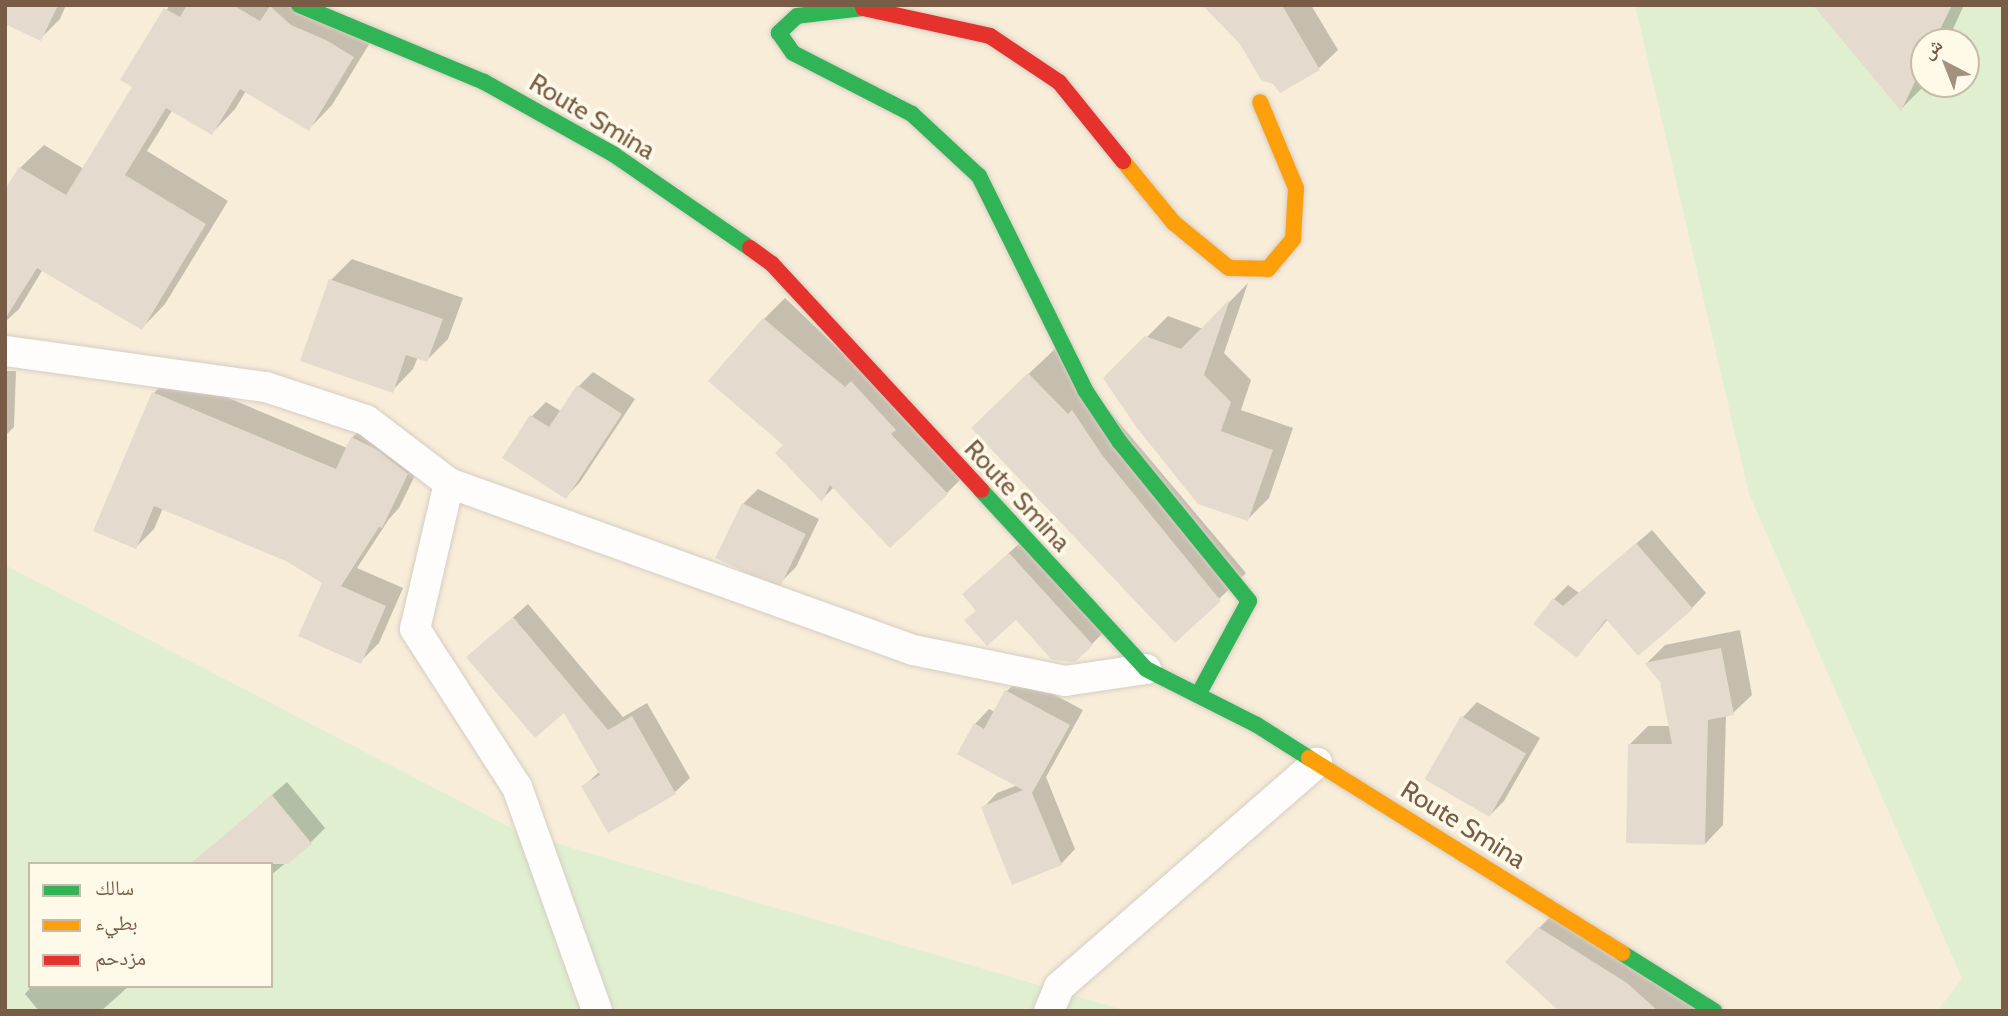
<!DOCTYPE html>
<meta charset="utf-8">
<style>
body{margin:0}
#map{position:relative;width:2008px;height:1016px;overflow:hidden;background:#f7f2e7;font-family:Cabin,"Noto Naskh Arabic",sans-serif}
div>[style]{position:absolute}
.residential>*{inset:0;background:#f7edd9}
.green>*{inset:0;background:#dfefd0}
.shadow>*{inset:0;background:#0003}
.building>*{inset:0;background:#e4dbce;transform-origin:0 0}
.roads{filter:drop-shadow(0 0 2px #d6cdc2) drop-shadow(0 0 2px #d6cdc2)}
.street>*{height:30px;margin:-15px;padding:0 15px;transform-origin:15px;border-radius:15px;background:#fefdfb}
.fast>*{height:16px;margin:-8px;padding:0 8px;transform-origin:8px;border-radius:8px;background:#30b455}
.slow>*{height:16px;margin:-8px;padding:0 8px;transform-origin:8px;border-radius:8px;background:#ff9f0a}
.jam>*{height:16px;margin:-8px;padding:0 8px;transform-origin:8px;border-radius:8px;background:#e5322d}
span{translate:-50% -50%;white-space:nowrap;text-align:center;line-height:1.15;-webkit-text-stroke:7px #fff9e9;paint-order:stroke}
.street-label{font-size:26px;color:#785c45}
.frame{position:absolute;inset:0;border:7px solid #785c45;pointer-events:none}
.legend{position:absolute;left:28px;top:862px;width:245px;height:126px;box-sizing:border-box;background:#fff9e9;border:2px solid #c9baa7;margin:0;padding:9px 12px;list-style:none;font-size:21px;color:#785c45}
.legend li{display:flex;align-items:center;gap:14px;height:35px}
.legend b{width:35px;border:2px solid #c9baa7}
.north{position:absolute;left:1910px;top:28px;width:70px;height:70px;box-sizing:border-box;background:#fff9e9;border:2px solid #c9baa7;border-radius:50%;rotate:318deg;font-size:19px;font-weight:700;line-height:28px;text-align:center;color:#785c45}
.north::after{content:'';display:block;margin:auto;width:24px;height:32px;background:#a4907e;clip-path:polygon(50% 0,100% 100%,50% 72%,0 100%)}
</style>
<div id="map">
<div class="residential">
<i style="clip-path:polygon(5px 5px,1635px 5px,1749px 494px,1962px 980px,1937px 1011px,1127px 1011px,521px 833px,5px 565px)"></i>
</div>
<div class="green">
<i style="clip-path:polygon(evenodd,1635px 5px,2003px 5px,2003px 1011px,1937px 1011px,1962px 979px,1749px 494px,1635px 5px,1924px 42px,1966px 42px,1966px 84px,1924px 84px,1924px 42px)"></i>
<i style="clip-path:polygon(evenodd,5px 565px,521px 833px,1127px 1011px,5px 1011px,5px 565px,30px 864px,271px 864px,271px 986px,30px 986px,30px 864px)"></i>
</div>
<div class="shadow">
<i style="clip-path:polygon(5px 5px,66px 5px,60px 19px,40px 39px)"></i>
<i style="clip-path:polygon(169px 5px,321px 5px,376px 33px,332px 105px,309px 129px,246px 91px,235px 109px,212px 133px,173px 109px,147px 151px,228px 201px,165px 304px,142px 328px,43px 269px,19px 309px,5px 322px,5px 193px,20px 168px,44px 145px,84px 169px,135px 87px)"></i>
<i style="clip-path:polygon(1228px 5px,1311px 5px,1338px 50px,1319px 68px)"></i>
<i style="clip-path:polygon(1815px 5px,1964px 5px,1947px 42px,1924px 42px,1926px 84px,1901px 109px)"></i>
<i style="clip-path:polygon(352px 259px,463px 298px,448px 339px,427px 360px,418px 357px,413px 369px,392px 391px,331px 280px)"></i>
<i style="clip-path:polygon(1248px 283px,1224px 353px,1251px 380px,1241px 410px,1293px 428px,1269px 498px,1248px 519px,1106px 378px,1168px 316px,1203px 329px)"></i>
<i style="clip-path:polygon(785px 298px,968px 472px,947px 493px,834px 487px,822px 499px,785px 445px,764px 319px)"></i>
<i style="clip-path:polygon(1056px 348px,1246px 573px,1219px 599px,1000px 401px)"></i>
<i style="clip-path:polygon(5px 371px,16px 371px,14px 427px,5px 436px)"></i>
<i style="clip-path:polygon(593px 372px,635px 399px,580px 482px,566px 497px,505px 457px,532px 416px,546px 402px,562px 412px,579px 386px)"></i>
<i style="clip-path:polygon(172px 374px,347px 448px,352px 438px,370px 420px,425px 455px,399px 508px,389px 519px,357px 568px,403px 588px,379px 643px,361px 661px,324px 583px,287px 559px,163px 508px,154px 529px,136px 547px,96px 530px,154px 393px)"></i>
<i style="clip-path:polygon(758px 489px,819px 519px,796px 567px,781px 582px,743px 504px)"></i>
<i style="clip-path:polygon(1652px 530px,1706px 593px,1692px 608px,1608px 619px,1577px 656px,1554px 599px,1568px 585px,1579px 593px)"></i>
<i style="clip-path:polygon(1031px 533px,1113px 623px,1092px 644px,1016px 617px,977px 610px,964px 594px)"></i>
<i style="clip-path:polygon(528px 604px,623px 717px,647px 703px,690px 778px,675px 792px,608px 831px,584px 786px,600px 771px,565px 710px,468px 657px)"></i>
<i style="clip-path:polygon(1740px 630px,1752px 695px,1733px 713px,1726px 715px,1723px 825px,1705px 844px,1630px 744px,1648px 726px,1670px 726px,1662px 681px,1647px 663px,1665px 645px)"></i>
<i style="clip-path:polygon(1021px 677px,1083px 710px,1046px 777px,1075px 849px,1061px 864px,983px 808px,997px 793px,1018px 785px,975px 724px,989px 709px,995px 712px,1007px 691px)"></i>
<i style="clip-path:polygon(1477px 702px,1540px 738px,1504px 801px,1490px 815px,1427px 779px,1463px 717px)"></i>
<i style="clip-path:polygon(287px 782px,325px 828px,311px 842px,271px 875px,271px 864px,209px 850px)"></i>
<i style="clip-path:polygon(1558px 909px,1721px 1011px,1562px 1011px,1539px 928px)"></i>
<i style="clip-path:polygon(32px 986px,129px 986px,101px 1011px,39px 1011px,25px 994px)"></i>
</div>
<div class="building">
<i style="clip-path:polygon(5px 5px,58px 5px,41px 41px,5px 24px)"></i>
<i style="clip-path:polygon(187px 5px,233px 5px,260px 21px,270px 6px,291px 25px,326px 40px,354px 57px,309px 131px,240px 89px,212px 135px,166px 108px,125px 175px,206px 224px,142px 330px,37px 268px,5px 319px,5px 189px,19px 167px,66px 195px,132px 87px,120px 80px,164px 8px,180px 17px)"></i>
<i style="clip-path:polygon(1202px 5px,1282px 5px,1320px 70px,1280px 93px,1273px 84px,1261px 80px,1240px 44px)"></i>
<i style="clip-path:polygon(1813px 5px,1952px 5px,1934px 42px,1924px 42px,1924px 63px,1901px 111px)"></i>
<i style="clip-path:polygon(329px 279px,443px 319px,427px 362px,406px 355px,393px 393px,300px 361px)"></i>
<i style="clip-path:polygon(1230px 299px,1204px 375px,1231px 402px,1221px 431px,1273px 450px,1248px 521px,1198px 504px,1137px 428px,1103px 378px,1145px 336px,1181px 349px)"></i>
<i style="clip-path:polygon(763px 318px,845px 387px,851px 381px,896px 430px,891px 434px,948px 494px,890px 548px,830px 485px,822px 502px,775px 453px,783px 445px,708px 381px)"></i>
<i style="clip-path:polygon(1028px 373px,1068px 414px,1072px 410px,1102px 455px,1221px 601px,1175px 643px,971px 428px)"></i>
<i style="clip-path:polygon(577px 385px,622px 414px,566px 499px,502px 458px,530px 415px,549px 427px)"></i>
<i style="clip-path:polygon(152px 392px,336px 469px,351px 437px,376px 449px,408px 474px,382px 528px,379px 527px,341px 586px,386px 606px,361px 664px,298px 636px,322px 583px,286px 561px,154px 506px,136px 549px,93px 531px)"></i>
<i style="left:742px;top:503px;width:71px;height:61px;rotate:26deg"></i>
<i style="clip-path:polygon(1636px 543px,1693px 609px,1638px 656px,1606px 619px,1577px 658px,1533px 624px,1553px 598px,1563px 606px)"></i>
<i style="clip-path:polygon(1009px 553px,1093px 645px,1075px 662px,1052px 660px,1016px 620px,987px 646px,964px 620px,976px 611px,962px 594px)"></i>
<i style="clip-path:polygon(513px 617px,608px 730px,632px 716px,676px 794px,608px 833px,581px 786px,600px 775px,564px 713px,535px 738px,466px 657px)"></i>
<i style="clip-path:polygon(1721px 648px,1734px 715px,1708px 720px,1705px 845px,1626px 843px,1628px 744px,1672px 744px,1660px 682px,1644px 663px)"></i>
<i style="clip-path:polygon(1005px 690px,1070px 725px,1032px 793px,1062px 865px,1012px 885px,981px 807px,1023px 790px,957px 754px,974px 723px,984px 729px)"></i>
<i style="left:1461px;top:716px;width:75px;height:73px;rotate:30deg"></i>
<i style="clip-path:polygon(272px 795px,312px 844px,288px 864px,190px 864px)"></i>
<i style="clip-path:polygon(1538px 927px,1627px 983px,1658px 1011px,1559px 1011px,1505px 962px)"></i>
</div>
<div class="roads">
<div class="street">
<i style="left:5px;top:351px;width:263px;rotate:7.9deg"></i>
<i style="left:266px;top:387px;width:105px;rotate:18.3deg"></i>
<i style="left:366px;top:420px;width:104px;rotate:37.2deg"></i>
<i style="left:449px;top:483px;width:493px;rotate:19.8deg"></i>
<i style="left:913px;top:650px;width:155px;rotate:11.5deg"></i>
<i style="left:1065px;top:681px;width:82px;rotate:-8.4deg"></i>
<i style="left:449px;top:483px;width:150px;rotate:103.1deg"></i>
<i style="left:415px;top:629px;width:188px;rotate:57.2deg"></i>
<i style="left:517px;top:787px;width:238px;rotate:70.3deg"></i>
<i style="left:1049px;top:1011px;width:26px;rotate:-67deg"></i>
<i style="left:1059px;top:987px;width:342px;rotate:-41deg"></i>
</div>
<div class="fast">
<i style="left:299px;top:5px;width:200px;rotate:22.6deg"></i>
<i style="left:484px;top:82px;width:148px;rotate:29.2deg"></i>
<i style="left:613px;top:154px;width:166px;rotate:34.5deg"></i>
<i style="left:863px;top:8px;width:66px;rotate:173.1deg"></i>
<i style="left:797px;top:16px;width:25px;rotate:137deg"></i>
<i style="left:779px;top:33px;width:24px;rotate:55deg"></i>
<i style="left:793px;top:53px;width:134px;rotate:27.1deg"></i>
<i style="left:912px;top:114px;width:91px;rotate:42.8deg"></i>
<i style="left:979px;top:176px;width:239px;rotate:63.6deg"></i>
<i style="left:1085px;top:390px;width:61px;rotate:56.3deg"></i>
<i style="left:1119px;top:441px;width:206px;rotate:50.9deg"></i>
<i style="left:1249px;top:601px;width:107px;rotate:118.5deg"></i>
<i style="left:981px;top:490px;width:243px;rotate:47.3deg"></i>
<i style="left:1146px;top:669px;width:124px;rotate:26.8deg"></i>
<i style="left:1257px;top:725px;width:62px;rotate:32.4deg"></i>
<i style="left:1622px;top:953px;width:109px;rotate:32.2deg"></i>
</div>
<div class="slow">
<i style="left:1123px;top:161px;width:80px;rotate:50.6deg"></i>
<i style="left:1174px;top:223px;width:71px;rotate:39.3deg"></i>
<i style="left:1229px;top:268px;width:39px;rotate:1deg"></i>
<i style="left:1268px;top:269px;width:39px;rotate:-50deg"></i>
<i style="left:1293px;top:239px;width:51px;rotate:-86.6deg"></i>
<i style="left:1296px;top:188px;width:93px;rotate:-112.7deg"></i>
<i style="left:1309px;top:758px;width:369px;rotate:31.9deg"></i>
</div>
<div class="jam">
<i style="left:863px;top:8px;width:130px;rotate:12.4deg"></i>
<i style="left:990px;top:36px;width:83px;rotate:33.7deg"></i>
<i style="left:1059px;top:82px;width:102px;rotate:51deg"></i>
<i style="left:750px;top:248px;width:27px;rotate:36deg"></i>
<i style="left:772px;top:264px;width:308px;rotate:47.2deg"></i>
</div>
</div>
<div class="street-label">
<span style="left:592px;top:117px;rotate:31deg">Route Smina</span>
<span style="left:1017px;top:496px;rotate:47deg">Route Smina</span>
<span style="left:1463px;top:825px;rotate:32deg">Route Smina</span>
</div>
<div class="frame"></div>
<ul class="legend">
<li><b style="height:9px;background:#30b455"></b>سالك</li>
<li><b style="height:9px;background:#ff9f0a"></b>بطيء</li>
<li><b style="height:9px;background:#e5322d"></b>مزدحم</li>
</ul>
<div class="north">ش</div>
</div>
